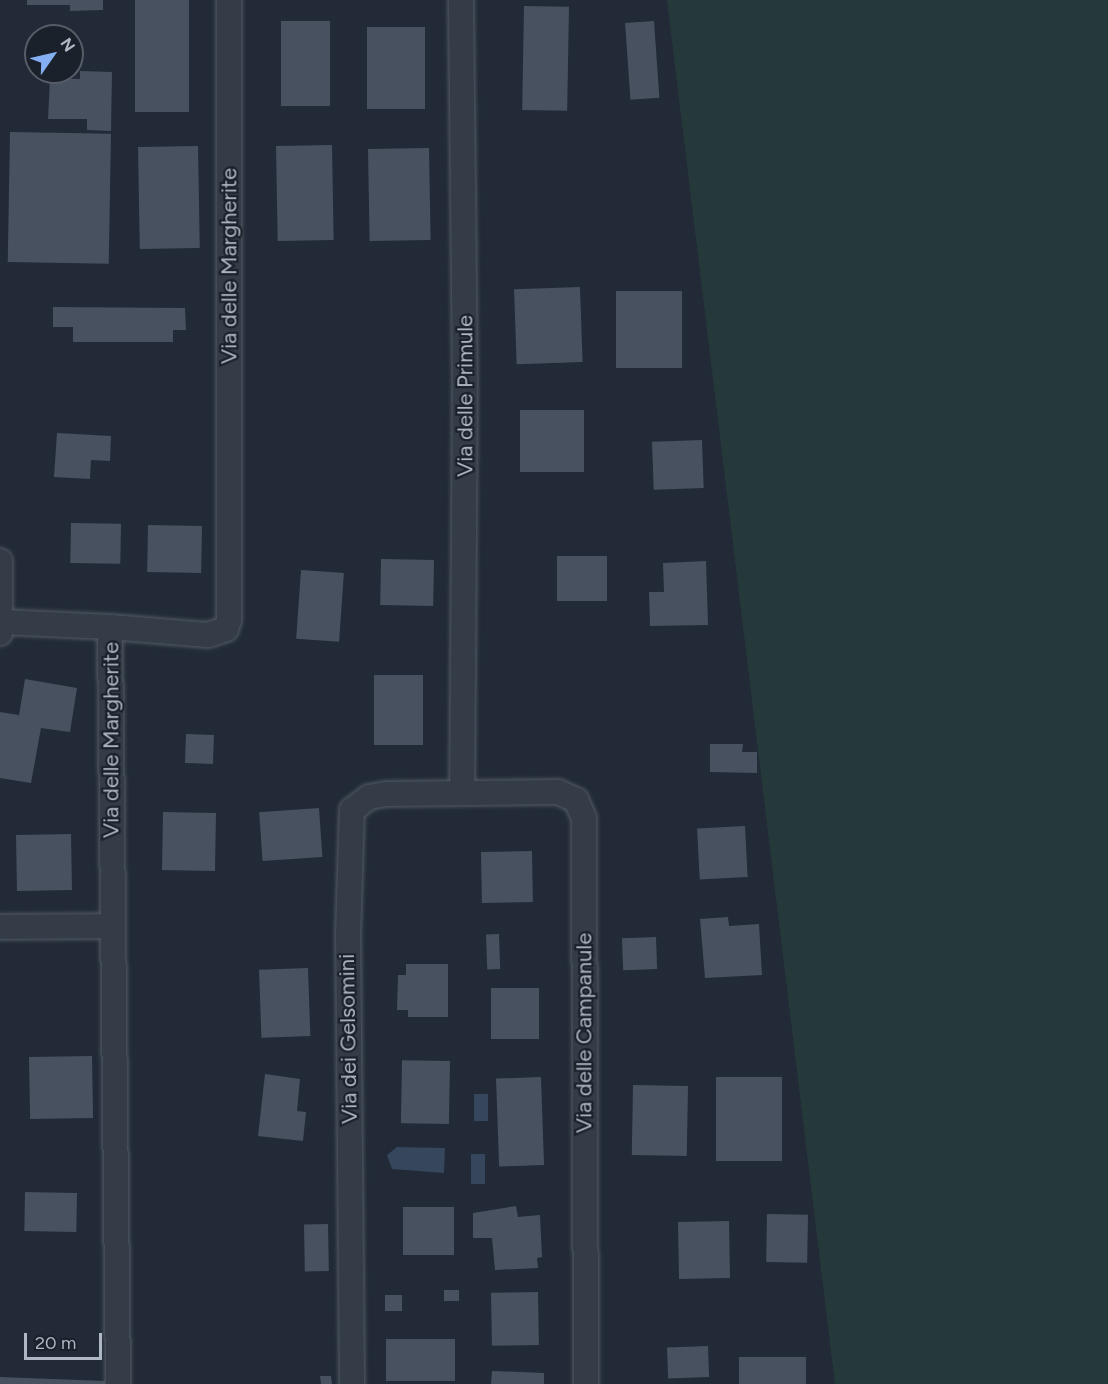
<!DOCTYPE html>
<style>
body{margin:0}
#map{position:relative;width:1108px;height:1384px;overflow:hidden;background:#212a36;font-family:Figtree,sans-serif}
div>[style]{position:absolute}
.green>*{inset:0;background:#26393a}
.water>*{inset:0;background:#35465d;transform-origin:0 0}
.building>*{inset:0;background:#475160;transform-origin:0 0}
.roads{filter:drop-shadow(0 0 2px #525a65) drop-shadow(0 0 2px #525a65)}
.minor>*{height:24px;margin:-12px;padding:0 12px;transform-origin:12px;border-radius:12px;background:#343c47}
span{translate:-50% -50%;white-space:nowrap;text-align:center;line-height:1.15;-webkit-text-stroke:4.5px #1a212b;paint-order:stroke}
.street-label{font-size:22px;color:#afb7c4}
.north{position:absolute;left:24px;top:24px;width:60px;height:60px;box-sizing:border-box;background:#1a212b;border:2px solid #565d68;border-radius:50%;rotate:56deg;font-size:16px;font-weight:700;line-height:24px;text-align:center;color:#afb7c4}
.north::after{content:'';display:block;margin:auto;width:21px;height:27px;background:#84aff3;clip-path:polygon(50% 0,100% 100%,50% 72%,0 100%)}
.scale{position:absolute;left:24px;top:1333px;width:78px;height:27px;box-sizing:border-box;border:3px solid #afb7c4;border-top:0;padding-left:8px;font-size:18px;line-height:21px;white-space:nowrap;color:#afb7c4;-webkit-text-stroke:4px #1a212b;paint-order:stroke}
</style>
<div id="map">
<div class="green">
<i style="clip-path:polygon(667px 0,1108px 0,1108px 1384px,835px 1384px)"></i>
</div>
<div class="water">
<i style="left:474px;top:1094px;width:14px;height:27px"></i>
<i style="clip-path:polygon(397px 1147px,445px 1148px,444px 1173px,392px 1169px,387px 1155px)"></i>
<i style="left:471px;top:1154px;width:14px;height:30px"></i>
</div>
<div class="building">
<i style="clip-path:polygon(27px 0,103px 0,103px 10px,70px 11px,70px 5px,27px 5px)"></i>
<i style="left:135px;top:0;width:54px;height:112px"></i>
<i style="left:524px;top:6px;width:45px;height:104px;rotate:1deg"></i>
<i style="left:281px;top:21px;width:49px;height:85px"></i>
<i style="left:654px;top:21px;width:77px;height:29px;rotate:86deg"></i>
<i style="left:367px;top:27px;width:58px;height:82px"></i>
<i style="clip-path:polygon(80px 71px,112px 72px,111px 131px,87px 130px,87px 119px,48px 119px,50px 78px,80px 79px)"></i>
<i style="left:10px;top:132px;width:101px;height:130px;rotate:1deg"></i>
<i style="left:332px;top:145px;width:95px;height:56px;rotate:89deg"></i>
<i style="left:198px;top:146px;width:102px;height:60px;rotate:89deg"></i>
<i style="left:429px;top:148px;width:92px;height:61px;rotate:89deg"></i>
<i style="left:580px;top:287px;width:75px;height:66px;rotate:88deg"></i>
<i style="left:616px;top:291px;width:66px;height:77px"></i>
<i style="clip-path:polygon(53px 307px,185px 308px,186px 330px,173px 330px,173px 342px,73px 342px,73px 327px,53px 327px)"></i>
<i style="left:520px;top:410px;width:64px;height:62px"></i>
<i style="clip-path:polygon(57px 433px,111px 436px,110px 461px,91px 460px,90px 479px,54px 477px)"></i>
<i style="left:702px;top:440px;width:48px;height:50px;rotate:88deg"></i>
<i style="left:71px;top:523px;width:50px;height:40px;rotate:1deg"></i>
<i style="left:148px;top:525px;width:54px;height:47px;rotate:1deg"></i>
<i style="left:557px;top:556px;width:50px;height:45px"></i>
<i style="left:381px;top:559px;width:53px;height:46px;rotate:1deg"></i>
<i style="clip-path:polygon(706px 561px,708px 625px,650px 626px,649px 592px,664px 592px,663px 563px)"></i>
<i style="left:301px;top:570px;width:43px;height:69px;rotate:4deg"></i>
<i style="left:374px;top:675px;width:49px;height:70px"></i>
<i style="clip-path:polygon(25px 679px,77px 688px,70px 732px,41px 728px,31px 783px,0 778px,0 712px,19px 715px)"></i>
<i style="left:186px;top:734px;width:28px;height:29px;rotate:2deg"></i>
<i style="clip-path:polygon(710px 744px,743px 744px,742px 752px,757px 752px,757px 773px,710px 772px)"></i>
<i style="left:319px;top:808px;width:49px;height:60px;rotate:86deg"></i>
<i style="left:163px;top:812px;width:53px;height:58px;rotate:1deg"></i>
<i style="left:745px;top:826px;width:51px;height:48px;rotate:87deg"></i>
<i style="left:71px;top:834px;width:56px;height:55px;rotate:89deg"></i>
<i style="left:532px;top:851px;width:51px;height:51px;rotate:89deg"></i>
<i style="clip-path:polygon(728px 917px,729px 926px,759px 924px,762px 975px,705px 978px,700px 919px)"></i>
<i style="left:499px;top:934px;width:35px;height:13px;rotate:88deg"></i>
<i style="left:656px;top:937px;width:32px;height:34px;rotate:88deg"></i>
<i style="clip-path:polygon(406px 964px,448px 964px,448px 1017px,408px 1017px,408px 1010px,397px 1010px,398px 975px,406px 975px)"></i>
<i style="left:308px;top:968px;width:68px;height:49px;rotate:88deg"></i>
<i style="left:491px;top:988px;width:48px;height:51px"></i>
<i style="left:92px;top:1056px;width:62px;height:63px;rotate:89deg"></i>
<i style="left:450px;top:1061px;width:63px;height:48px;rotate:91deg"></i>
<i style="clip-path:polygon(265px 1074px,300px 1079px,297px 1111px,306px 1112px,303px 1141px,258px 1136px)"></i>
<i style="left:541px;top:1077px;width:88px;height:45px;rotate:88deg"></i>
<i style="left:716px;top:1077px;width:66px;height:84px"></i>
<i style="left:633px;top:1085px;width:55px;height:70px;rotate:1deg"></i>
<i style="left:25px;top:1192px;width:52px;height:39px;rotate:1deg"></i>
<i style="clip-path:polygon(516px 1206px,518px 1217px,540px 1215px,542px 1257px,537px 1258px,538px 1268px,495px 1270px,492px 1238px,473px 1238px,473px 1213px)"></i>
<i style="left:454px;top:1207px;width:48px;height:51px;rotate:90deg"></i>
<i style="left:767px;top:1214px;width:41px;height:48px;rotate:1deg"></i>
<i style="left:729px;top:1221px;width:57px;height:51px;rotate:89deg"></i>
<i style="left:328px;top:1224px;width:47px;height:24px;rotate:89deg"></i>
<i style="left:459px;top:1290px;width:11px;height:15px;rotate:90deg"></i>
<i style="left:538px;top:1292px;width:53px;height:47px;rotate:89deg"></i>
<i style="left:385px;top:1295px;width:17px;height:16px"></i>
<i style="left:386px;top:1339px;width:69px;height:42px"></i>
<i style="left:708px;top:1346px;width:31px;height:41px;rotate:88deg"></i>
<i style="left:806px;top:1357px;width:27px;height:67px;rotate:90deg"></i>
<i style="clip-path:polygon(492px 1371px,544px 1373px,544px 1384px,491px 1384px)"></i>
<i style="clip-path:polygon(320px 1376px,331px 1376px,332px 1384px,321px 1384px)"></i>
<i style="clip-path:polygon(0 1377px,105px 1381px,105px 1384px,0 1384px)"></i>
</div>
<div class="roads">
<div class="minor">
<i style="left:461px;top:0;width:381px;rotate:89.4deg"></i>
<i style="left:465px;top:381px;width:411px;rotate:90.4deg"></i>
<i style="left:0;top:561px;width:72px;rotate:90deg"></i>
<i style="left:2px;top:622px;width:108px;rotate:2.7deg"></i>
<i style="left:0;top:927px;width:112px;rotate:-0.5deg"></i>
<i style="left:118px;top:1384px;width:757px;rotate:-90.61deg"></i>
<i style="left:110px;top:627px;width:98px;rotate:4.7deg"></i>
<i style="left:208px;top:635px;width:19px;rotate:-18deg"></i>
<i style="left:226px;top:629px;width:9px;rotate:-72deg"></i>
<i style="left:229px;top:620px;width:620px;rotate:-90deg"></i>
<i style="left:352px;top:1384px;width:448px;rotate:-90.5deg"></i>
<i style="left:348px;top:936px;width:126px;rotate:-88.2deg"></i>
<i style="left:352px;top:810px;width:21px;rotate:-37deg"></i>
<i style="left:369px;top:797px;width:17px;rotate:-10deg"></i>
<i style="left:386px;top:794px;width:172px;rotate:-0.7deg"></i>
<i style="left:558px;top:792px;width:20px;rotate:24deg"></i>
<i style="left:576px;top:800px;width:20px;rotate:66deg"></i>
<i style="left:584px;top:818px;width:566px;rotate:89.8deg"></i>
</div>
</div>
<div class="street-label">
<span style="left:229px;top:266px;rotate:-90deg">Via delle Margherite</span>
<span style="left:465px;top:396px;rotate:-90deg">Via delle Primule</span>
<span style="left:111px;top:740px;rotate:-90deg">Via delle Margherite</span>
<span style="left:584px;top:1033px;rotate:-90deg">Via delle Campanule</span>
<span style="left:348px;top:1039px;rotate:-91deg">Via dei Gelsomini</span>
</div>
<div class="north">N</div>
<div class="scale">20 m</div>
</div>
